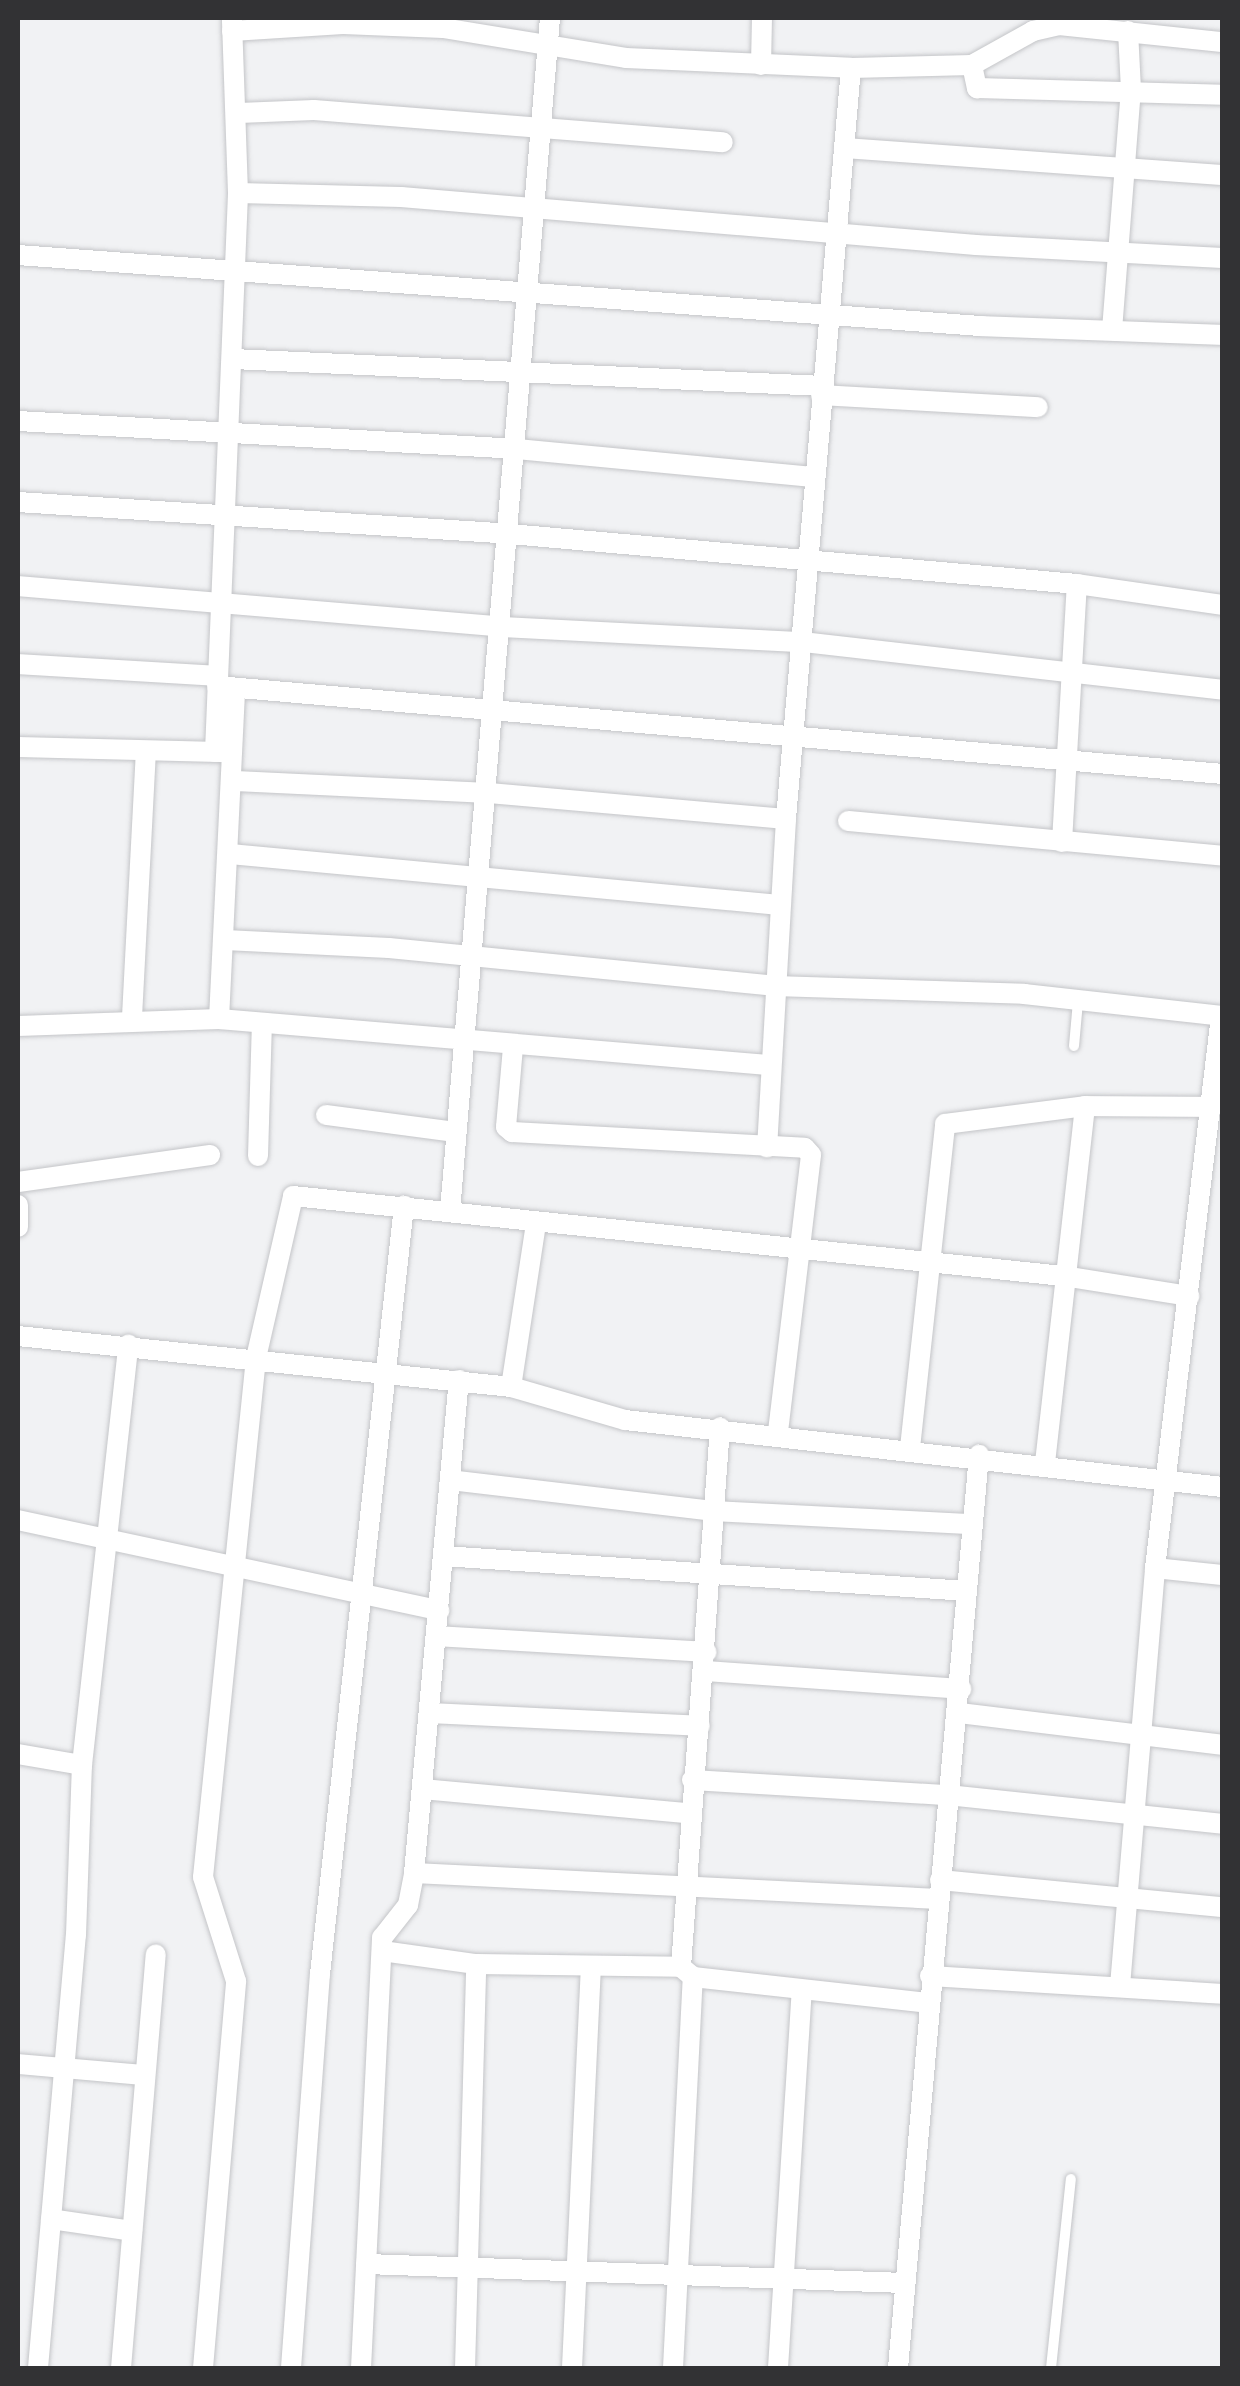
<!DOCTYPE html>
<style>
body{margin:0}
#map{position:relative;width:1240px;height:2386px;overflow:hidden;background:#f1f2f4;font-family:"PT Sans Narrow",sans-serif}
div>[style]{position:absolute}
.roads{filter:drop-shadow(0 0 2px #c4c5c8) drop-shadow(0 0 2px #c4c5c8)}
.lane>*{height:10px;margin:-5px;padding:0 5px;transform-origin:5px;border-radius:5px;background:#fff}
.street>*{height:20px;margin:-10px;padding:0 10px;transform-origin:10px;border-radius:10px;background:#fff}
span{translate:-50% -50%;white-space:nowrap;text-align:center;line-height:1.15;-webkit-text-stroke:10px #f1f2f4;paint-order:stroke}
.frame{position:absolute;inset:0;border:20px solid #323234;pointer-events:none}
</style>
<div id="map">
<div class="roads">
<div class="lane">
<i style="left:1074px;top:1046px;width:45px;rotate:-84.9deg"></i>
<i style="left:1051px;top:2368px;width:190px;rotate:-84deg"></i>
</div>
<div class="street">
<i style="left:232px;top:31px;width:111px;rotate:-3.6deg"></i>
<i style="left:343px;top:24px;width:100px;rotate:2.3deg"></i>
<i style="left:443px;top:28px;width:185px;rotate:9.3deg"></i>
<i style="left:626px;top:58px;width:225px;rotate:2.5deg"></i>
<i style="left:851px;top:68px;width:754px;rotate:94.95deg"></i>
<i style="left:786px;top:819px;width:329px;rotate:93.3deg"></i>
<i style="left:761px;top:65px;width:47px;rotate:-88.8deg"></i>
<i style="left:972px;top:65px;width:24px;rotate:78deg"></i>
<i style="left:977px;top:88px;width:245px;rotate:1.6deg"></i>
<i style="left:851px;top:68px;width:121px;rotate:-1.4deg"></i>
<i style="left:972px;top:65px;width:70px;rotate:-29.1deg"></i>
<i style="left:1033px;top:31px;width:27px;rotate:-13deg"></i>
<i style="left:1059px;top:25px;width:164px;rotate:6deg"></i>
<i style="left:239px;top:113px;width:75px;rotate:-2.3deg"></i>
<i style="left:314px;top:110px;width:410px;rotate:4.5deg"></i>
<i style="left:844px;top:148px;width:379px;rotate:4.1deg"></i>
<i style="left:238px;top:193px;width:163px;rotate:1.4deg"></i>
<i style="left:401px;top:197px;width:577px;rotate:4.77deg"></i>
<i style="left:976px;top:245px;width:246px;rotate:3deg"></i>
<i style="left:18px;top:255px;width:966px;rotate:4.22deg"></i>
<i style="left:981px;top:326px;width:241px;rotate:2.1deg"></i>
<i style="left:1112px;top:330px;width:241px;rotate:-85.5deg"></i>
<i style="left:1131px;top:90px;width:59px;rotate:-92.9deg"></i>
<i style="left:233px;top:359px;width:590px;rotate:2.62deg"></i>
<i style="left:821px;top:395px;width:217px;rotate:3.2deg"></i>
<i style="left:18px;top:421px;width:499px;rotate:3.2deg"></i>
<i style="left:516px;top:449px;width:299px;rotate:5.4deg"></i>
<i style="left:18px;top:502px;width:493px;rotate:3.7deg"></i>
<i style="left:510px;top:534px;width:569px;rotate:5.04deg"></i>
<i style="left:1077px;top:584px;width:147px;rotate:8.2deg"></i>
<i style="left:18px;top:586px;width:486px;rotate:4.8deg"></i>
<i style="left:502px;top:627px;width:301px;rotate:2.9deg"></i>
<i style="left:803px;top:642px;width:422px;rotate:6.5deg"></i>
<i style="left:18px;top:664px;width:200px;rotate:3.4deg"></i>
<i style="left:217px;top:686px;width:1009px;rotate:5deg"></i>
<i style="left:18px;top:747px;width:211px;rotate:1.4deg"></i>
<i style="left:215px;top:752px;width:559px;rotate:-87.64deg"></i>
<i style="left:238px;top:193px;width:173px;rotate:-92deg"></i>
<i style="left:235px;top:781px;width:254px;rotate:2.7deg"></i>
<i style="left:489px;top:793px;width:298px;rotate:5deg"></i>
<i style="left:848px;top:821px;width:376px;rotate:5.3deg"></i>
<i style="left:1062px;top:842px;width:258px;rotate:-86.7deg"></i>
<i style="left:230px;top:854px;width:552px;rotate:5.3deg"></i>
<i style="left:225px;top:940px;width:164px;rotate:2.8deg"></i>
<i style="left:389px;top:948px;width:387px;rotate:5.6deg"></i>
<i style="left:774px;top:986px;width:250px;rotate:1.8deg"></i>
<i style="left:1024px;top:994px;width:199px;rotate:6.3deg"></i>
<i style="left:132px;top:1017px;width:265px;rotate:-87deg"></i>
<i style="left:219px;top:1019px;width:329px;rotate:-87.2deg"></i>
<i style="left:18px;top:1026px;width:201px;rotate:-2deg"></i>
<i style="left:219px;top:1019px;width:551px;rotate:4.79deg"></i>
<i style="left:513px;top:1047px;width:80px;rotate:95deg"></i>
<i style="left:506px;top:1127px;width:8px;rotate:40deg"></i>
<i style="left:512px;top:1132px;width:293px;rotate:3.1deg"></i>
<i style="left:805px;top:1148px;width:9px;rotate:49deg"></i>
<i style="left:811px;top:1155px;width:280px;rotate:96.8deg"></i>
<i style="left:326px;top:1115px;width:130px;rotate:7.5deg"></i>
<i style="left:258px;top:1156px;width:132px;rotate:-88.3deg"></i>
<i style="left:18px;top:1182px;width:194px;rotate:-8deg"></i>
<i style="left:18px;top:1205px;width:22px;rotate:90deg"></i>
<i style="left:450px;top:1211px;width:1197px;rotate:-85.21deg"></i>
<i style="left:18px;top:1336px;width:496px;rotate:5.9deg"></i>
<i style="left:511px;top:1387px;width:119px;rotate:16.1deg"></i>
<i style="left:625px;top:1420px;width:601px;rotate:6.4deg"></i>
<i style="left:511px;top:1387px;width:165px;rotate:-81.3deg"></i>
<i style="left:910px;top:1448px;width:326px;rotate:-83.8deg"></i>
<i style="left:945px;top:1124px;width:141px;rotate:-7.3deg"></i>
<i style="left:1045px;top:1463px;width:359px;rotate:-83.6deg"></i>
<i style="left:1085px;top:1106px;width:128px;rotate:0.4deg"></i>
<i style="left:450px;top:1480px;width:265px;rotate:6.7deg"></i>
<i style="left:713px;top:1511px;width:260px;rotate:2.9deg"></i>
<i style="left:18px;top:1520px;width:431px;rotate:12.1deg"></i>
<i style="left:443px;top:1556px;width:525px;rotate:3.82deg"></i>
<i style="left:1155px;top:1568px;width:67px;rotate:6deg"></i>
<i style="left:437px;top:1636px;width:270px;rotate:3.4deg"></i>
<i style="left:705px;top:1671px;width:257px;rotate:4deg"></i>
<i style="left:429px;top:1713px;width:271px;rotate:2.7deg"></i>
<i style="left:959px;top:1713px;width:265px;rotate:6.9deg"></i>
<i style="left:18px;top:1754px;width:65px;rotate:9.8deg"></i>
<i style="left:692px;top:1780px;width:256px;rotate:3.4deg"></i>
<i style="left:948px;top:1795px;width:276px;rotate:6deg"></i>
<i style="left:422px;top:1789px;width:267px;rotate:5.2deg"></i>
<i style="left:414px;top:1873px;width:525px;rotate:2.84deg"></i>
<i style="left:940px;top:1880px;width:283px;rotate:5.5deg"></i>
<i style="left:382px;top:1951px;width:95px;rotate:7.9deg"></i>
<i style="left:476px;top:1964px;width:205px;rotate:0.8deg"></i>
<i style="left:681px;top:1967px;width:16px;rotate:40deg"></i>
<i style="left:693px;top:1977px;width:236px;rotate:6.3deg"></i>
<i style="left:681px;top:1967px;width:541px;rotate:-85.87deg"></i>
<i style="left:930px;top:1976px;width:293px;rotate:3.5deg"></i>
<i style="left:1120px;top:1986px;width:419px;rotate:-85.2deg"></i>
<i style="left:1155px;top:1568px;width:556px;rotate:-83.18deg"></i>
<i style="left:18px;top:2064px;width:127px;rotate:5deg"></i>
<i style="left:51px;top:2219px;width:82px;rotate:8.4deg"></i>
<i style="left:366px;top:2264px;width:539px;rotate:2.02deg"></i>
<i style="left:38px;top:2368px;width:435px;rotate:-85deg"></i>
<i style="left:76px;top:1935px;width:170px;rotate:-88deg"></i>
<i style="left:82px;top:1765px;width:423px;rotate:-83.7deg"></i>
<i style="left:121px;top:2368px;width:415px;rotate:-85.2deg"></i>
<i style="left:203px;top:2368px;width:388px;rotate:-85.1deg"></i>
<i style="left:236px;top:1981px;width:109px;rotate:-107.6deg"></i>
<i style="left:203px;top:1877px;width:522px;rotate:-84.17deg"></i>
<i style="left:256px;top:1358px;width:166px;rotate:-77.1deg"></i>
<i style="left:293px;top:1196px;width:774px;rotate:5.93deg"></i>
<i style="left:1063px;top:1276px;width:128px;rotate:9deg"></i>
<i style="left:291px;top:2368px;width:395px;rotate:-85.8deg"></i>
<i style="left:320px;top:1974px;width:773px;rotate:-83.76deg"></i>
<i style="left:361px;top:2368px;width:431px;rotate:-87.2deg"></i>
<i style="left:382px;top:1938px;width:42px;rotate:-51.8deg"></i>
<i style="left:408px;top:1905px;width:33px;rotate:-79deg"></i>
<i style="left:414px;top:1873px;width:495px;rotate:-84.8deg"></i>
<i style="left:465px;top:2368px;width:404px;rotate:-88.4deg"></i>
<i style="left:572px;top:2368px;width:399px;rotate:-87.3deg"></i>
<i style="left:673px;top:2368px;width:392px;rotate:-87.1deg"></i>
<i style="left:778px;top:2368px;width:379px;rotate:-86.4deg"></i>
<i style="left:898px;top:2368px;width:917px;rotate:-84.93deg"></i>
</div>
</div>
<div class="frame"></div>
</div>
